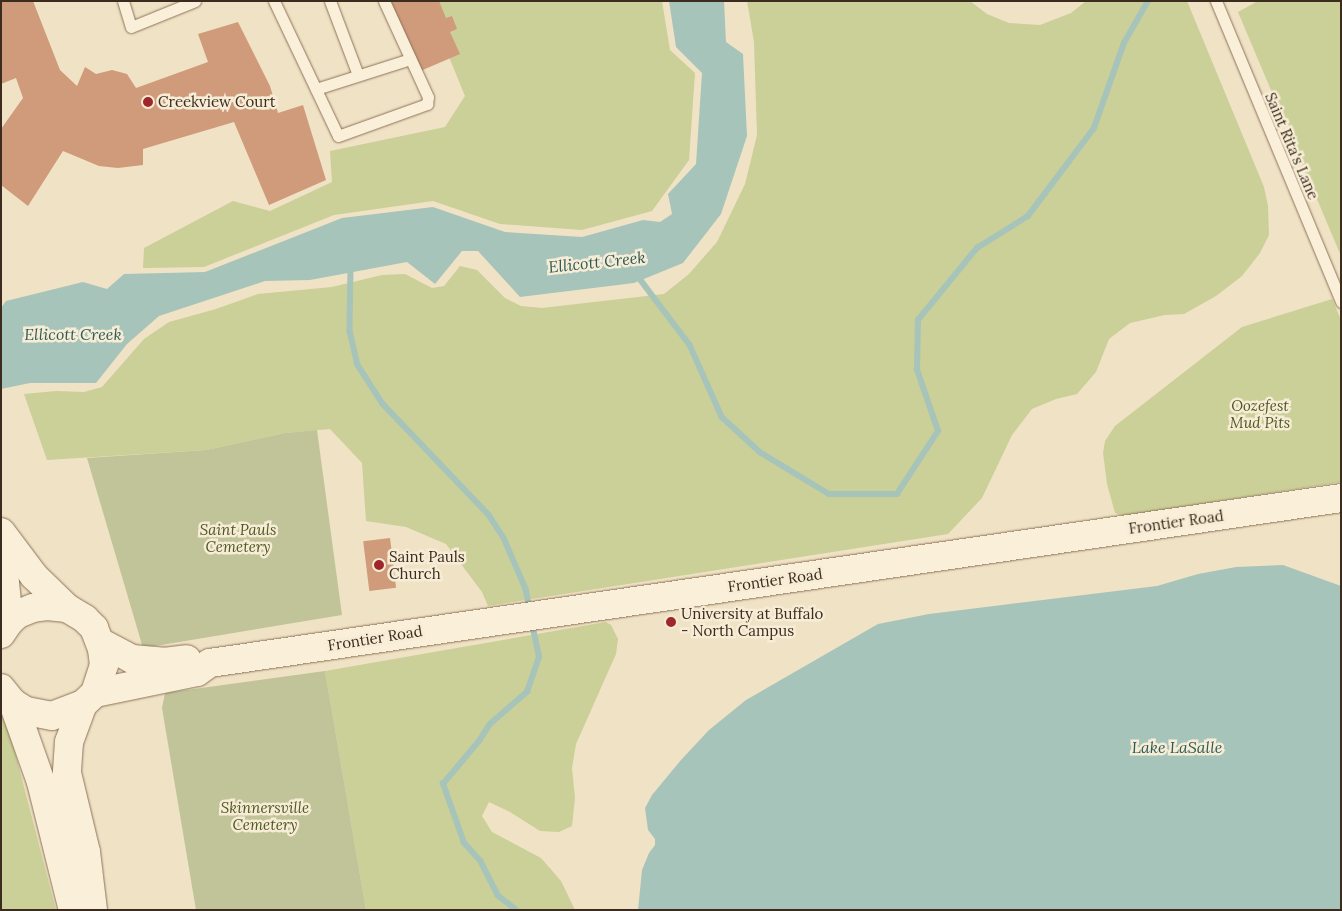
<!DOCTYPE html>
<style>
body{margin:0}
#map{position:relative;width:1342px;height:911px;overflow:hidden;background:#f0e2c5;font-family:Lora,serif}
div>[style]{position:absolute}
.green>*{inset:0;background:#cbcf98}
.cemetery>*{inset:0;background:#c0c498}
.water>*{inset:0;background:#a7c4ba}
.stream>*{height:5.5px;margin:-2.75px;padding:0 2.75px;transform-origin:2.75px;border-radius:2.75px;background:#a7c4ba}
.building>*{inset:0;background:#d09b7a;transform-origin:0 0}
.roads{filter:drop-shadow(0 0 1px #8c735a) drop-shadow(0 0 1px #8c735a)}
.service>*{height:11px;margin:-5.5px;padding:0 5.5px;transform-origin:5.5px;border-radius:5.5px;background:#faefd9}
.tertiary>*{height:28px;margin:-14px;padding:0 14px;transform-origin:14px;border-radius:14px;background:#faefd9}
.secondary>*{height:28px;margin:-14px;padding:0 14px;transform-origin:14px;border-radius:14px;background:#faefd9}
.dots>*{width:14px;height:14px;translate:-50% -50%;box-sizing:border-box;border:2px solid #f7ecd5;border-radius:50%}
span{translate:-50% -50%;white-space:nowrap;text-align:center;line-height:1.15;-webkit-text-stroke:5px #f7ecd5;paint-order:stroke}
.poi-label{font-size:15px;color:#3c2c1f}
.left{translate:0 -50%;text-align:left}
.street-label{font-size:15px;color:#3c2c1f}
.park-label{font-size:15px;color:#4e5924;font-style:italic}
.water-label{font-size:16px;color:#2d5c58;font-style:italic}
.frame{position:absolute;inset:0;border:2px solid #3c2c1f;pointer-events:none}
</style>
<div id="map">
<div class="green">
<i style="clip-path:polygon(426px 1px,662px 1px,670px 50px,695px 73px,689px 160px,652px 211px,582px 230px,500px 224px,433px 201px,334px 215px,204px 267px,143px 268px,144px 248px,233px 201px,270px 211px,332px 182px,330px 151px,445px 127px,465px 96px)"></i>
<i style="clip-path:polygon(747px 1px,970px 1px,987px 14px,1009px 23px,1040px 25px,1071px 13px,1086px 1px,1187px 1px,1264px 187px,1268px 206px,1269px 235px,1260px 253px,1242px 276px,1216px 296px,1184px 314px,1165px 315px,1130px 323px,1109px 339px,1096px 372px,1077px 394px,1056px 399px,1032px 409px,1012px 435px,982px 498px,948px 534px,488px 606px,482px 592px,446px 544px,406px 527px,366px 521px,362px 463px,330px 429px,285px 433px,206px 450px,47px 460px,24px 394px,56px 391px,84px 392px,102px 387px,144px 339px,169px 322px,216px 309px,258px 294px,332px 287px,382px 275px,405px 274px,432px 288px,444px 286px,460px 266px,477px 270px,505px 298px,521px 306px,542px 308px,664px 294px,689px 274px,717px 242px,745px 184px,757px 135px,754px 42px)"></i>
<i style="clip-path:polygon(1258px 1px,1341px 1px,1341px 256px,1238px 12px)"></i>
<i style="clip-path:polygon(1332px 299px,1341px 320px,1341px 482px,1125px 516px,1115px 513px,1107px 484px,1103px 453px,1105px 441px,1115px 426px,1242px 327px)"></i>
<i style="clip-path:polygon(606px 622px,611px 625px,618px 639px,616px 654px,576px 744px,572px 768px,575px 798px,572px 826px,559px 832px,540px 831px,510px 812px,489px 802px,482px 816px,492px 832px,541px 858px,561px 881px,575px 910px,366px 910px,325px 671px)"></i>
<i style="clip-path:polygon(1px 704px,3px 706px,56px 910px,1px 910px)"></i>
</div>
<div class="cemetery">
<i style="clip-path:polygon(317px 430px,342px 615px,143px 648px,87px 458px,206px 450px,285px 433px)"></i>
<i style="clip-path:polygon(325px 671px,366px 910px,196px 910px,162px 708px,165px 693px)"></i>
</div>
<div class="water">
<i style="clip-path:polygon(669px 1px,724px 1px,726px 42px,743px 54px,747px 136px,721px 214px,683px 263px,634px 283px,520px 297px,478px 251px,462px 251px,435px 284px,407px 262px,310px 280px,265px 281px,159px 316px,127px 344px,96px 383px,30px 383px,1px 389px,1px 308px,6px 301px,83px 282px,107px 289px,124px 274px,205px 272px,342px 218px,433px 207px,505px 232px,582px 237px,643px 220px,660px 222px,672px 214px,668px 194px,696px 164px,702px 73px,676px 47px)"></i>
<i style="clip-path:polygon(1283px 565px,1341px 586px,1341px 910px,638px 910px,642px 870px,649px 853px,655px 845px,655px 839px,648px 830px,645px 808px,652px 795px,681px 760px,709px 730px,746px 700px,878px 624px,929px 614px,1157px 586px,1198px 574px,1236px 567px)"></i>
</div>
<div class="stream">
<i style="left:351px;top:267px;width:64px;rotate:90.9deg"></i>
<i style="left:350px;top:331px;width:35px;rotate:77deg"></i>
<i style="left:358px;top:365px;width:46px;rotate:57.3deg"></i>
<i style="left:383px;top:404px;width:153px;rotate:46.3deg"></i>
<i style="left:489px;top:515px;width:27px;rotate:57deg"></i>
<i style="left:504px;top:538px;width:56px;rotate:66.7deg"></i>
<i style="left:526px;top:589px;width:21px;rotate:79deg"></i>
<i style="left:637px;top:275px;width:88px;rotate:52.9deg"></i>
<i style="left:690px;top:345px;width:79px;rotate:66deg"></i>
<i style="left:722px;top:417px;width:52px;rotate:42.6deg"></i>
<i style="left:760px;top:452px;width:81px;rotate:31.3deg"></i>
<i style="left:829px;top:494px;width:68px"></i>
<i style="left:897px;top:494px;width:75px;rotate:-56.9deg"></i>
<i style="left:938px;top:431px;width:65px;rotate:-109deg"></i>
<i style="left:917px;top:370px;width:50px;rotate:-88.9deg"></i>
<i style="left:918px;top:320px;width:93px;rotate:-50.7deg"></i>
<i style="left:977px;top:248px;width:60px;rotate:-32.1deg"></i>
<i style="left:1028px;top:216px;width:110px;rotate:-53.1deg"></i>
<i style="left:1094px;top:128px;width:90px;rotate:-70.6deg"></i>
<i style="left:1124px;top:43px;width:48px;rotate:-60.3deg"></i>
<i style="left:516px;top:910px;width:23px;rotate:-142deg"></i>
<i style="left:498px;top:896px;width:38px;rotate:-117deg"></i>
<i style="left:481px;top:862px;width:25px;rotate:-132deg"></i>
<i style="left:464px;top:843px;width:63px;rotate:-109.6deg"></i>
<i style="left:443px;top:784px;width:56px;rotate:-50.1deg"></i>
<i style="left:479px;top:741px;width:20px;rotate:-57deg"></i>
<i style="left:490px;top:724px;width:49px;rotate:-40.9deg"></i>
<i style="left:527px;top:692px;width:37px;rotate:-71deg"></i>
<i style="left:539px;top:657px;width:34px;rotate:-102deg"></i>
</div>
<div class="building">
<i style="clip-path:polygon(1px 1px,33px 1px,60px 70px,77px 86px,85px 67px,96px 74px,112px 70px,127px 74px,136px 88px,208px 62px,198px 34px,238px 22px,270px 86px,278px 113px,303px 105px,326px 180px,269px 205px,234px 122px,143px 149px,143px 165px,118px 168px,99px 166px,63px 151px,28px 206px,1px 185px,1px 129px,23px 98px,16px 78px,1px 84px)"></i>
<i style="clip-path:polygon(387px 1px,439px 1px,446px 18px,452px 16px,457px 29px,450px 32px,460px 54px,418px 72px)"></i>
<i style="left:390px;top:538px;width:50px;height:27px;rotate:83deg"></i>
</div>
<div class="roads">
<div class="service">
<i style="left:123px;top:1px;width:27px;rotate:73deg"></i>
<i style="left:131px;top:27px;width:69px;rotate:-22.1deg"></i>
<i style="left:274px;top:1px;width:149px;rotate:64.6deg"></i>
<i style="left:338px;top:136px;width:95px;rotate:-19.8deg"></i>
<i style="left:427px;top:104px;width:7px;rotate:-82deg"></i>
<i style="left:428px;top:97px;width:106px;rotate:-114.6deg"></i>
<i style="left:330px;top:1px;width:79px;rotate:69.3deg"></i>
<i style="left:1216px;top:1px;width:326px;rotate:67.4deg"></i>
<i style="left:316px;top:89px;width:99px;rotate:-17.7deg"></i>
</div>
<div class="tertiary">
<i style="left:100px;top:642px;width:36px;rotate:28deg"></i>
<i style="left:132px;top:659px;width:32px;rotate:5deg"></i>
<i style="left:164px;top:662px;width:23px;rotate:-7deg"></i>
<i style="left:95px;top:693px;width:104px;rotate:-11.6deg"></i>
<i style="left:197px;top:672px;width:16px;rotate:-35deg"></i>
<i style="left:210px;top:663px;width:1143px;rotate:-8.3deg"></i>
</div>
<div class="secondary">
<i style="left:1px;top:532px;width:55px;rotate:53.1deg"></i>
<i style="left:34px;top:576px;width:46px;rotate:44.1deg"></i>
<i style="left:1px;top:567px;width:16px;rotate:76deg"></i>
<i style="left:5px;top:583px;width:39px;rotate:84deg"></i>
<i style="left:1px;top:634px;width:14px;rotate:-56deg"></i>
<i style="left:9px;top:622px;width:12px;rotate:-42deg"></i>
<i style="left:18px;top:614px;width:16px;rotate:-22deg"></i>
<i style="left:33px;top:608px;width:14px;rotate:-8deg"></i>
<i style="left:47px;top:606px;width:20px;rotate:6deg"></i>
<i style="left:67px;top:608px;width:21px;rotate:31deg"></i>
<i style="left:85px;top:619px;width:13px;rotate:45deg"></i>
<i style="left:94px;top:628px;width:22px;rotate:69deg"></i>
<i style="left:102px;top:649px;width:16px;rotate:83deg"></i>
<i style="left:104px;top:665px;width:29px;rotate:108deg"></i>
<i style="left:95px;top:693px;width:16px;rotate:137deg"></i>
<i style="left:83px;top:704px;width:33px;rotate:159deg"></i>
<i style="left:52px;top:716px;width:26px;rotate:-169deg"></i>
<i style="left:26px;top:711px;width:15px;rotate:-148deg"></i>
<i style="left:13px;top:703px;width:19px;rotate:-129deg"></i>
<i style="left:13px;top:703px;width:84px;rotate:70.5deg"></i>
<i style="left:41px;top:782px;width:132px;rotate:76deg"></i>
<i style="left:83px;top:704px;width:40px;rotate:110.2deg"></i>
<i style="left:69px;top:742px;width:31px;rotate:94deg"></i>
<i style="left:67px;top:773px;width:81px;rotate:76.5deg"></i>
<i style="left:86px;top:852px;width:58px;rotate:83.1deg"></i>
</div>
</div>
<div class="dots">
<i style="left:148px;top:102px;background:#9e272c"></i>
<i style="left:379px;top:565px;background:#9e272c"></i>
<i style="left:671px;top:622px;background:#9e272c"></i>
</div>
<div class="poi-label">
<span class="left" style="left:158px;top:102px">Creekview Court</span>
<span class="left" style="left:389px;top:565px">Saint Pauls<br>Church</span>
<span class="left" style="left:681px;top:622px">University at Buffalo<br>- North Campus</span>
</div>
<div class="street-label">
<span style="left:1292px;top:146px;rotate:67deg">Saint Rita's Lane</span>
<span style="left:1176px;top:522px;rotate:-8deg">Frontier Road</span>
<span style="left:775px;top:580px;rotate:-8deg">Frontier Road</span>
<span style="left:375px;top:638px;rotate:-9deg">Frontier Road</span>
</div>
<div class="park-label">
<span style="left:1260px;top:414px">Oozefest<br>Mud Pits</span>
<span style="left:238px;top:538px">Saint Pauls<br>Cemetery</span>
<span style="left:265px;top:816px">Skinnersville<br>Cemetery</span>
</div>
<div class="water-label">
<span style="left:597px;top:262px;rotate:-6deg">Ellicott Creek</span>
<span style="left:73px;top:334px">Ellicott Creek</span>
<span style="left:1177px;top:747px">Lake LaSalle</span>
</div>
<div class="frame"></div>
</div>
